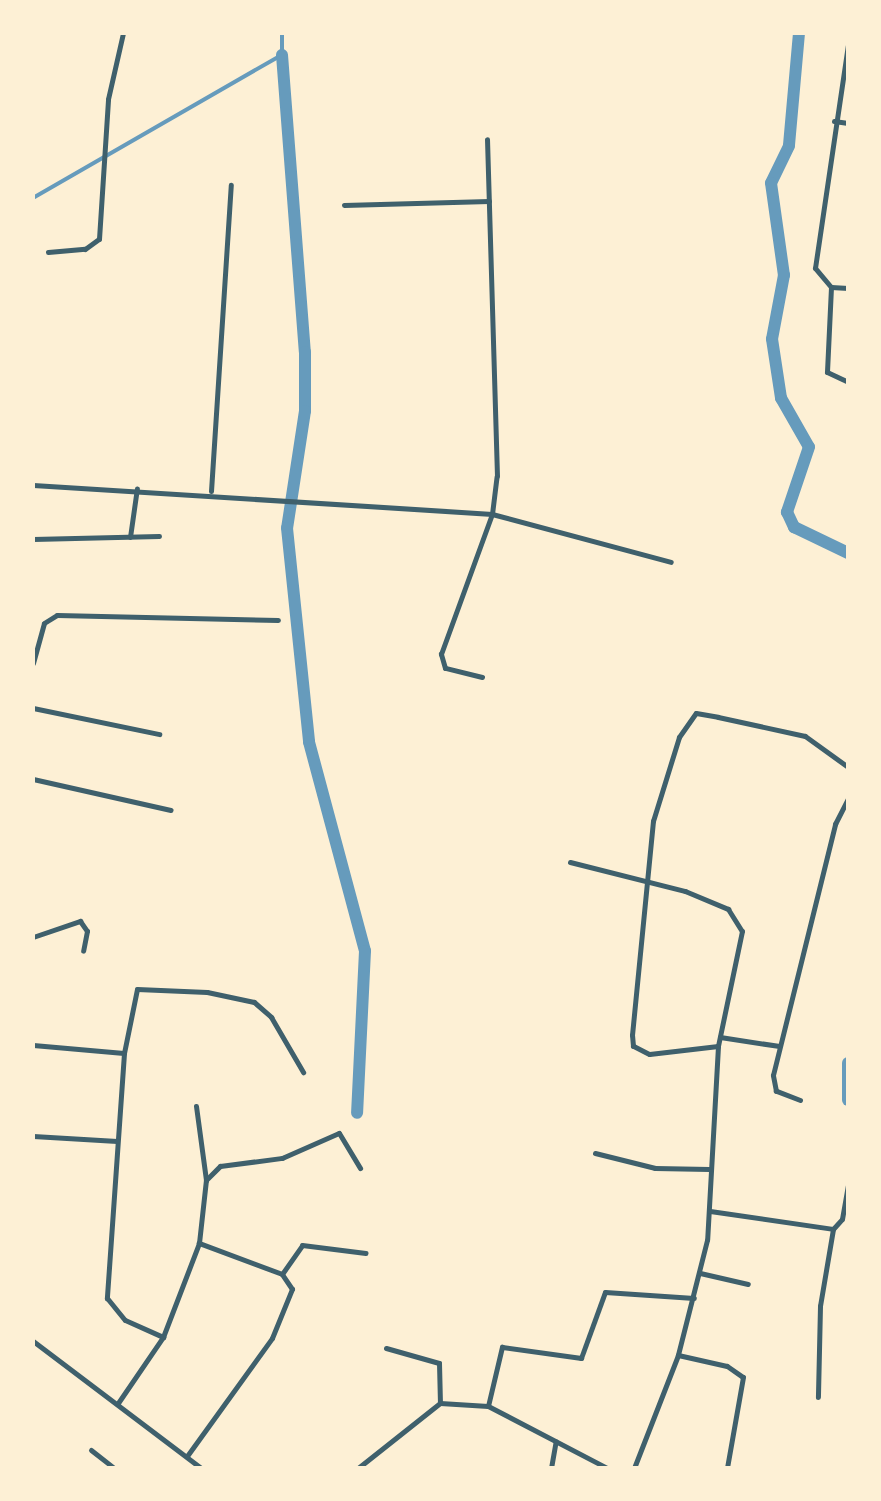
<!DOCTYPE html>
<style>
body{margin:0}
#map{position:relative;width:881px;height:1501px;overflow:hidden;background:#fdf0d5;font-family:"Varela Round",sans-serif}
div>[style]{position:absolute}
.stream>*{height:3.5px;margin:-1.75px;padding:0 1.75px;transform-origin:1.75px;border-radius:1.75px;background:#669bbc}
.canal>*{height:12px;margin:-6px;padding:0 6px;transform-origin:6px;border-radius:6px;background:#669bbc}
.minor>*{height:5px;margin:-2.5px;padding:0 2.5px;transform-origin:2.5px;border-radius:2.5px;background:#3f606c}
span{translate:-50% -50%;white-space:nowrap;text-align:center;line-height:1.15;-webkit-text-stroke:5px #fdf0d5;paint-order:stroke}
.frame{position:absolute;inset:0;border:35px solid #fdf0d5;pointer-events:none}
</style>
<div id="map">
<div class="stream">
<i style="left:33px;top:198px;width:287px;rotate:-29.9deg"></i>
<i style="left:282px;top:55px;width:22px;rotate:-90deg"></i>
</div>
<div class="canal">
<i style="left:799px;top:33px;width:113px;rotate:95.1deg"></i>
<i style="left:789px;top:146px;width:41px;rotate:115.9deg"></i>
<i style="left:771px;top:183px;width:93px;rotate:82deg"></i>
<i style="left:784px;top:275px;width:65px;rotate:100.6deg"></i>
<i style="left:772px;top:339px;width:60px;rotate:81.3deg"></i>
<i style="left:781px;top:398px;width:56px;rotate:60.3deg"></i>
<i style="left:809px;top:447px;width:69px;rotate:108.7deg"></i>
<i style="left:787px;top:512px;width:17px;rotate:65deg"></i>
<i style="left:794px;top:527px;width:60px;rotate:25.7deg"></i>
<i style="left:282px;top:55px;width:298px;rotate:85.6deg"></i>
<i style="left:305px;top:352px;width:59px;rotate:90deg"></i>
<i style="left:305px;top:411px;width:118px;rotate:98.7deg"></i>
<i style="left:287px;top:528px;width:215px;rotate:84.1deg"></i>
<i style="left:309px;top:742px;width:216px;rotate:75deg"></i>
<i style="left:365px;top:951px;width:162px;rotate:92.8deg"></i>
<i style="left:848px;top:1063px;width:37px;rotate:90deg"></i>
</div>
<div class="minor">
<i style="left:834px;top:121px;width:14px;rotate:8deg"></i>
<i style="left:344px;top:205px;width:145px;rotate:-1.6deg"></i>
<i style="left:48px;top:252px;width:37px;rotate:-5deg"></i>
<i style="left:85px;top:249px;width:17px;rotate:-36deg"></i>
<i style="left:99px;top:239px;width:140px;rotate:-86.3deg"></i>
<i style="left:108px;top:99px;width:68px;rotate:-77.2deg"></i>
<i style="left:831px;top:287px;width:25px;rotate:-130deg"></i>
<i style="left:815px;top:268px;width:225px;rotate:-81.6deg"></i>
<i style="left:848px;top:288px;width:17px;rotate:-177deg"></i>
<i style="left:831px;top:287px;width:85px;rotate:92.7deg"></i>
<i style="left:827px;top:372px;width:23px;rotate:25deg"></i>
<i style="left:33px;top:485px;width:460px;rotate:3.6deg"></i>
<i style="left:492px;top:514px;width:185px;rotate:15deg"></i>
<i style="left:211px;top:491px;width:307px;rotate:-86.3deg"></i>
<i style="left:130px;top:537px;width:49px;rotate:-81.9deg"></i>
<i style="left:33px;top:539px;width:126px;rotate:-1.4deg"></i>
<i style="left:33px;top:663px;width:41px;rotate:-74.6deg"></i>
<i style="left:44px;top:623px;width:15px;rotate:-32deg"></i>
<i style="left:57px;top:615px;width:221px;rotate:1.3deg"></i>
<i style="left:482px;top:677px;width:38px;rotate:-166deg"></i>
<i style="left:445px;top:668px;width:15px;rotate:-106deg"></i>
<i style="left:441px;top:654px;width:149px;rotate:-70deg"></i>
<i style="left:492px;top:514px;width:38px;rotate:-83deg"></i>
<i style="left:497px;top:476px;width:337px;rotate:-91.7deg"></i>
<i style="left:33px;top:708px;width:129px;rotate:11.7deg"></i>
<i style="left:33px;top:779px;width:141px;rotate:12.7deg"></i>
<i style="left:570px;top:862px;width:119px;rotate:14.2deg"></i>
<i style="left:685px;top:891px;width:47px;rotate:22.7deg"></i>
<i style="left:728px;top:909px;width:26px;rotate:58deg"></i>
<i style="left:742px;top:931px;width:117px;rotate:101.8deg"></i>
<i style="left:718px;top:1046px;width:194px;rotate:93.2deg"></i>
<i style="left:707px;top:1240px;width:119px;rotate:104.2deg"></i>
<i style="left:678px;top:1355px;width:50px;rotate:12.7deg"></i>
<i style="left:727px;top:1366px;width:19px;rotate:35deg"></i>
<i style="left:743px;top:1377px;width:92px;rotate:100deg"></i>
<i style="left:33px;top:937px;width:50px;rotate:-18.8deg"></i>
<i style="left:80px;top:921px;width:12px;rotate:55deg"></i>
<i style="left:87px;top:931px;width:20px;rotate:101deg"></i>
<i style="left:720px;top:1037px;width:60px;rotate:8.7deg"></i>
<i style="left:33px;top:1045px;width:91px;rotate:5deg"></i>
<i style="left:124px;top:1053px;width:65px;rotate:-78.5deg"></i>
<i style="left:137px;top:989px;width:70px;rotate:2.5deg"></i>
<i style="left:207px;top:992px;width:48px;rotate:12deg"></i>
<i style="left:254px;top:1002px;width:23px;rotate:41deg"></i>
<i style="left:271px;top:1017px;width:64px;rotate:59.8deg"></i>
<i style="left:718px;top:1046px;width:69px;rotate:173.4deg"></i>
<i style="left:649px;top:1054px;width:18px;rotate:-153deg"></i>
<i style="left:633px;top:1046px;width:11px;rotate:-95deg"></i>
<i style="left:632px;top:1035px;width:215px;rotate:-84.4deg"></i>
<i style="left:653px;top:821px;width:88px;rotate:-72.8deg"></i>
<i style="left:679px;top:737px;width:29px;rotate:-55deg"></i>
<i style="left:696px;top:713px;width:22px;rotate:10deg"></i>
<i style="left:718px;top:717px;width:89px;rotate:12.3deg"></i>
<i style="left:805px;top:736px;width:53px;rotate:35.8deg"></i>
<i style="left:124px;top:1053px;width:246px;rotate:94deg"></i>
<i style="left:107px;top:1298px;width:28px;rotate:51deg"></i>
<i style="left:125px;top:1320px;width:42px;rotate:24.1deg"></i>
<i style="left:800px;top:1100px;width:26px;rotate:-159deg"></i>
<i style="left:776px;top:1091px;width:16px;rotate:-101deg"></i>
<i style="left:773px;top:1075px;width:259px;rotate:-76.1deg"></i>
<i style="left:835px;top:824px;width:29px;rotate:-63deg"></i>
<i style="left:196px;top:1106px;width:75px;rotate:82.3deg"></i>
<i style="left:33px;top:1136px;width:84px;rotate:3.4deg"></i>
<i style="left:595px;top:1153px;width:62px;rotate:14deg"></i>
<i style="left:655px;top:1168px;width:54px;rotate:1.1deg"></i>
<i style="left:710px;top:1211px;width:124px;rotate:8.3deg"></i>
<i style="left:833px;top:1229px;width:78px;rotate:99.6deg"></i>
<i style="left:820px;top:1306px;width:91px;rotate:91.3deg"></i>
<i style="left:833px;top:1229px;width:13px;rotate:-48deg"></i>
<i style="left:842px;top:1219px;width:36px;rotate:-80deg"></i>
<i style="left:700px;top:1273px;width:49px;rotate:12.9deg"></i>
<i style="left:282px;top:1274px;width:35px;rotate:-55deg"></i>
<i style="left:302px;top:1245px;width:64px;rotate:7.1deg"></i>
<i style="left:33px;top:1341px;width:211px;rotate:37.1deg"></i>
<i style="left:386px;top:1348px;width:55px;rotate:15.8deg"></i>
<i style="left:439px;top:1363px;width:40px;rotate:88.6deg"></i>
<i style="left:118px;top:1403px;width:80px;rotate:-55.7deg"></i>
<i style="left:163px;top:1337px;width:101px;rotate:-69deg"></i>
<i style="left:488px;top:1406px;width:61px;rotate:-76.7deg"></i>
<i style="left:502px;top:1347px;width:80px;rotate:7.9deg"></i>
<i style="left:581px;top:1358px;width:70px;rotate:-70deg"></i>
<i style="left:605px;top:1292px;width:89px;rotate:3.9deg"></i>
<i style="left:91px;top:1450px;width:29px;rotate:38deg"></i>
<i style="left:187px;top:1456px;width:145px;rotate:-54.2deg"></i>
<i style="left:272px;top:1338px;width:53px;rotate:-67.8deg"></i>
<i style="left:292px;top:1289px;width:18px;rotate:-124deg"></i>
<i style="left:282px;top:1274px;width:89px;rotate:-159.5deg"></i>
<i style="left:199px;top:1243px;width:63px;rotate:-83.7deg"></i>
<i style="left:206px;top:1180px;width:20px;rotate:-45deg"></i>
<i style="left:220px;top:1166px;width:63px;rotate:-7.4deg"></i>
<i style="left:282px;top:1158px;width:62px;rotate:-23.7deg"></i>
<i style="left:339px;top:1133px;width:41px;rotate:59deg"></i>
<i style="left:358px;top:1468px;width:105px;rotate:-38.4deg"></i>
<i style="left:440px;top:1403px;width:48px;rotate:3.6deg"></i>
<i style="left:488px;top:1406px;width:134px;rotate:27.5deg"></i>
<i style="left:551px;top:1468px;width:27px;rotate:-80deg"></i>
<i style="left:634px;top:1468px;width:121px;rotate:-68.7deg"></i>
</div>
<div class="frame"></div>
</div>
